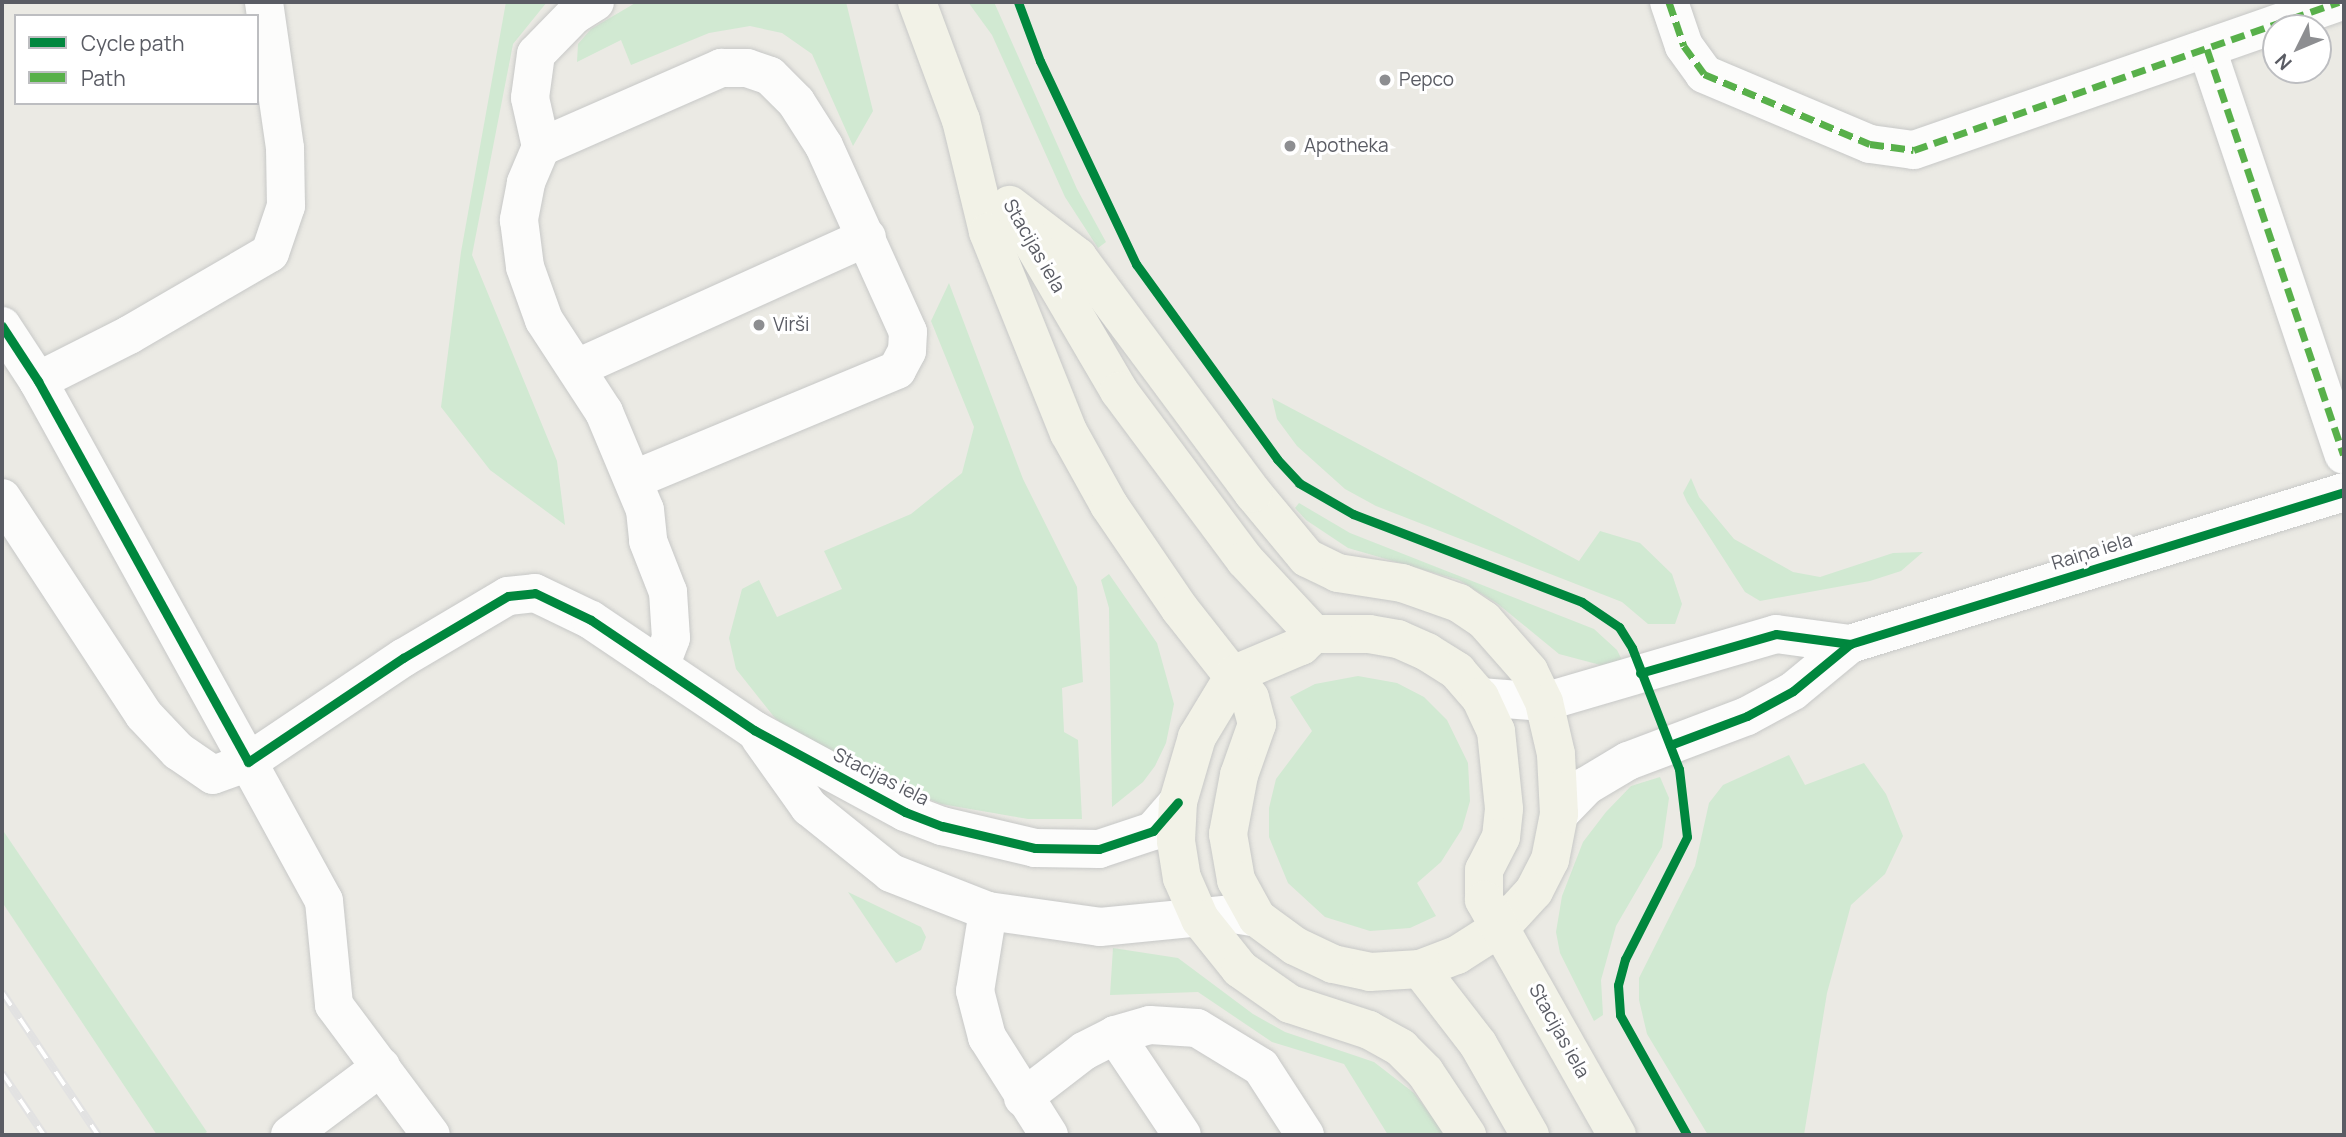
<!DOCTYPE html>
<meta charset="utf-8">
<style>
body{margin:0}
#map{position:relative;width:2346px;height:1137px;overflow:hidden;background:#ebeae4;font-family:Manrope,sans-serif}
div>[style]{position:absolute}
.green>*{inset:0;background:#d1e9d2}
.roads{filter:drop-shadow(0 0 2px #c7c8c7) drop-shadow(0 0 2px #c7c8c7)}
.minor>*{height:38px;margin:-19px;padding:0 19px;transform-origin:19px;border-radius:19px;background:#fcfcfb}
.major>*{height:38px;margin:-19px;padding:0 19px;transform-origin:19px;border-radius:19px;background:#f2f2e7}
.rail>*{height:8px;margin-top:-4px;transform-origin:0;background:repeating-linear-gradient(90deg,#fff 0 16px,#e2e2e2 0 32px);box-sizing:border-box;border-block:2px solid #e2e2e2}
.quiet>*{height:7px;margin-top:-3.5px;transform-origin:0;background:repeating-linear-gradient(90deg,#58b04a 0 14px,transparent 0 21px)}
.cycleway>*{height:9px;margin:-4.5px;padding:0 4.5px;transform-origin:4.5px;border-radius:4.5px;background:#00873e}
.dots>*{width:19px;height:19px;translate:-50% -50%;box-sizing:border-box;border:4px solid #fff;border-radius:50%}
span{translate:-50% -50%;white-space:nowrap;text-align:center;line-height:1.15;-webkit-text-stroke:6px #fff;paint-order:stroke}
.poi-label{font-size:19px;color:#5a5c64}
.left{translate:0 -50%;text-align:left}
.street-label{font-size:19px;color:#5a5c64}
.frame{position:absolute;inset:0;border:4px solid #5a5c64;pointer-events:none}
.legend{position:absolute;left:14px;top:14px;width:245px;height:91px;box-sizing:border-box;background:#fff;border:2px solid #bdbec1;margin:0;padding:9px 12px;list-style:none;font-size:21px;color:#5a5c64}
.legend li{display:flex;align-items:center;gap:14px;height:35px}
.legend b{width:35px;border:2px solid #bdbec1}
.north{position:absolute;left:2262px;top:14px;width:70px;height:70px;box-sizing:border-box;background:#fff;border:2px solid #bdbec1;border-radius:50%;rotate:227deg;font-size:19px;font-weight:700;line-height:28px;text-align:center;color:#5a5c64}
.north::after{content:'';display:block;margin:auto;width:24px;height:32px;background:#8d8e91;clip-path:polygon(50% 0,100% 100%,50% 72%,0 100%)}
</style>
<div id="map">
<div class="green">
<i style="clip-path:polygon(506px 2px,547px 2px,513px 44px,472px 255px,557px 461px,565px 525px,490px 470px,441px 407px,461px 252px)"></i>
<i style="clip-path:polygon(637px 2px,846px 2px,873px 111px,853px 146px,812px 54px,782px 33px,750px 26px,709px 33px,631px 65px,621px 40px,577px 62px,578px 44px,591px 29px)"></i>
<i style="clip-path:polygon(968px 2px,994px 2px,1077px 189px,1106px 242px,1098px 248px,1065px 197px,992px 35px)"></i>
<i style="clip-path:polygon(949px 283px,1023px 479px,1077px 587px,1083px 682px,1062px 688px,1064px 732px,1078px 740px,1082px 819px,1028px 819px,941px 804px,885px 781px,798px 738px,775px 718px,736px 669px,729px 638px,742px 589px,759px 580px,777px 617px,842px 589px,824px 551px,911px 514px,962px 473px,974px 427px,931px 321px)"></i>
<i style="clip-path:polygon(1272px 398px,1579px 561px,1600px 531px,1640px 543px,1672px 574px,1682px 604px,1675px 624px,1648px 624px,1622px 602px,1376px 506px,1345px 489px,1297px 446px,1277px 419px)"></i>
<i style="clip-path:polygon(1691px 478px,1699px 497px,1734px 539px,1793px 572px,1820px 577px,1893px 553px,1923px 552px,1901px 571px,1870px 581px,1760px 601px,1745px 592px,1687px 502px,1683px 493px)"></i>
<i style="clip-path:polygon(1299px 503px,1350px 533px,1594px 629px,1617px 650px,1623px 662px,1608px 667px,1559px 654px,1498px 604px,1459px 580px,1348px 548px,1306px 520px,1295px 508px)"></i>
<i style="clip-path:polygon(1109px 574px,1157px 643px,1174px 704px,1166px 743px,1155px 766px,1143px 782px,1112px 807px,1109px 608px,1101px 580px)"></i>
<i style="clip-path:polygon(1358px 676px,1397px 683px,1424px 697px,1447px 720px,1468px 763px,1470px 801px,1462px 829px,1441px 862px,1417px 883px,1436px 916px,1410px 928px,1370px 931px,1325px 917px,1288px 883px,1269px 837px,1269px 808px,1276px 779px,1312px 731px,1290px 697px,1315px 684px)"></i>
<i style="clip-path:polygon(1789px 755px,1805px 785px,1864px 763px,1886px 794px,1903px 836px,1885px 874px,1851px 905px,1827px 993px,1804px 1135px,1708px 1135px,1647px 1034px,1639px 1000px,1639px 978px,1695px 866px,1709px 803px,1723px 785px)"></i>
<i style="clip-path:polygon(1660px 777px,1669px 798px,1662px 847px,1616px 926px,1601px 980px,1603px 1015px,1594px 1021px,1560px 953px,1556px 932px,1562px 896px,1583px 842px,1606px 812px,1631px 786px)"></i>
<i style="clip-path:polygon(2px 829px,207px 1132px,202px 1135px,157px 1135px,2px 902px)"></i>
<i style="clip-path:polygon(848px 892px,921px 927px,926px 937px,921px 950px,896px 963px)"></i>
<i style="clip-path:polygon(1113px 948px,1178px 958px,1253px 1014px,1285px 1032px,1374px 1062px,1414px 1093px,1446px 1135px,1388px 1135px,1344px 1064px,1272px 1042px,1198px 992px,1110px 995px)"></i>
</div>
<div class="roads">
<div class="minor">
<i style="left:595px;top:2px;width:25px;rotate:148deg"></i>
<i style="left:574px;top:15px;width:54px;rotate:134.3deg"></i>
<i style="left:536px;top:54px;width:44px;rotate:97.8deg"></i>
<i style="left:530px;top:98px;width:50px;rotate:77.3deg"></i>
<i style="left:541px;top:147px;width:39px;rotate:113deg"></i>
<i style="left:526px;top:183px;width:38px;rotate:101deg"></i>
<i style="left:519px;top:220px;width:47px;rotate:82.7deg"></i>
<i style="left:525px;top:267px;width:56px;rotate:70.3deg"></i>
<i style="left:544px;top:320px;width:110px;rotate:56.9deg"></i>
<i style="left:604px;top:412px;width:106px;rotate:67.3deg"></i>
<i style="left:645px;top:510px;width:31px;rotate:84deg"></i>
<i style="left:648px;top:541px;width:55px;rotate:68.6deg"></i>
<i style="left:668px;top:592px;width:46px;rotate:86.3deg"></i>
<i style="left:671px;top:638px;width:31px;rotate:111deg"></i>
<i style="left:1669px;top:2px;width:46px;rotate:71.2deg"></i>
<i style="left:1684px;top:46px;width:34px;rotate:54deg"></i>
<i style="left:1704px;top:74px;width:180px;rotate:22.9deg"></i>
<i style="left:1870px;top:144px;width:44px;rotate:7.8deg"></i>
<i style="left:1914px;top:150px;width:450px;rotate:-19.2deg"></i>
<i style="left:2207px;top:49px;width:428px;rotate:71.4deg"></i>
<i style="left:541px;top:147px;width:197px;rotate:-23.7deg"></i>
<i style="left:721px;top:68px;width:26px"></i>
<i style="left:747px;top:68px;width:24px;rotate:19deg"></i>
<i style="left:770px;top:76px;width:37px;rotate:45deg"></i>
<i style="left:796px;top:102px;width:52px;rotate:57.5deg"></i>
<i style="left:824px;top:146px;width:204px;rotate:65.7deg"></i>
<i style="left:908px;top:332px;width:19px;rotate:93deg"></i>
<i style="left:907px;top:351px;width:21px;rotate:118deg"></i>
<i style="left:897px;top:370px;width:284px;rotate:157.4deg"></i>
<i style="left:2px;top:326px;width:66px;rotate:56.8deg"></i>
<i style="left:38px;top:381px;width:435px;rotate:61.1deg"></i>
<i style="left:248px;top:762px;width:187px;rotate:-33.9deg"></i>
<i style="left:403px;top:658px;width:122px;rotate:-30.6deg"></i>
<i style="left:508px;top:596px;width:27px;rotate:-6deg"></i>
<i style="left:535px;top:593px;width:62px;rotate:25.7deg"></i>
<i style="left:591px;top:620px;width:197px;rotate:34deg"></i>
<i style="left:754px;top:730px;width:172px;rotate:28.5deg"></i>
<i style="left:905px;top:812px;width:40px;rotate:21deg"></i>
<i style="left:942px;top:826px;width:96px;rotate:13.3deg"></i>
<i style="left:1035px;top:848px;width:64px;rotate:0.9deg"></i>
<i style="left:1099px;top:849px;width:57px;rotate:-18.4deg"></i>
<i style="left:1153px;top:831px;width:38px;rotate:-49deg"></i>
<i style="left:577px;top:368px;width:318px;rotate:-24.3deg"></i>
<i style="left:38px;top:381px;width:102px;rotate:-26.8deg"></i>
<i style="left:129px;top:335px;width:163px;rotate:-30.2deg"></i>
<i style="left:270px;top:253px;width:50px;rotate:-71.2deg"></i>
<i style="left:286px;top:206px;width:58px;rotate:-91deg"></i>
<i style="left:285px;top:148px;width:148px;rotate:-98.2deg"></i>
<i style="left:2px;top:498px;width:259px;rotate:56.8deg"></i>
<i style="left:144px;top:715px;width:50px;rotate:46.6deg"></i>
<i style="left:178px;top:751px;width:42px;rotate:34.4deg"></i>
<i style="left:213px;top:775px;width:37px;rotate:-20deg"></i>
<i style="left:248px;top:762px;width:158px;rotate:61.3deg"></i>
<i style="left:324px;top:901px;width:104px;rotate:84.5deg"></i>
<i style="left:334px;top:1005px;width:162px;rotate:53.3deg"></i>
<i style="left:1480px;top:697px;width:64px;rotate:4.5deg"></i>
<i style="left:1544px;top:702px;width:242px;rotate:-16.3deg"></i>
<i style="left:1776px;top:634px;width:75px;rotate:7.7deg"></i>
<i style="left:760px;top:738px;width:85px;rotate:54.6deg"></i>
<i style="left:809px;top:807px;width:105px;rotate:38.8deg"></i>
<i style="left:891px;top:873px;width:104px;rotate:21.4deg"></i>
<i style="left:988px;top:911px;width:113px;rotate:8.1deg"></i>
<i style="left:1100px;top:927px;width:134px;rotate:-5.6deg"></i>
<i style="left:1233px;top:914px;width:24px;rotate:9deg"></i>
<i style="left:1559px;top:814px;width:39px;rotate:-46deg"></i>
<i style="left:1586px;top:786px;width:49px;rotate:-30.8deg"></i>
<i style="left:1628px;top:761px;width:127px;rotate:-20.7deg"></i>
<i style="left:1747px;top:716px;width:52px;rotate:-28.5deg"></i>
<i style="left:1793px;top:691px;width:74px;rotate:-39.5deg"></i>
<i style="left:1850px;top:644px;width:517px;rotate:-17.1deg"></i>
<i style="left:988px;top:911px;width:81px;rotate:99.2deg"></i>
<i style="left:975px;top:991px;width:48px;rotate:75.4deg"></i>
<i style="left:987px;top:1037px;width:116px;rotate:57.7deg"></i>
<i style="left:1115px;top:1035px;width:120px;rotate:56.2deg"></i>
<i style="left:1023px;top:1098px;width:77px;rotate:-37.6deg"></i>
<i style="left:1084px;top:1051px;width:35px;rotate:-27deg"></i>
<i style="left:1115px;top:1035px;width:36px;rotate:-16deg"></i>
<i style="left:1150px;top:1025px;width:47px;rotate:3.7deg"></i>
<i style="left:1197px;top:1028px;width:75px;rotate:31.4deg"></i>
<i style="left:1261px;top:1067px;width:81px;rotate:57.1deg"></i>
<i style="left:290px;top:1135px;width:114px;rotate:-36.8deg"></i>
</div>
<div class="major">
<i style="left:917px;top:2px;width:126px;rotate:69.6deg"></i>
<i style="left:961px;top:120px;width:115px;rotate:76.4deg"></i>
<i style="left:988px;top:232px;width:217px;rotate:68.1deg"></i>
<i style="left:1069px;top:433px;width:82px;rotate:60.9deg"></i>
<i style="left:1109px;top:505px;width:126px;rotate:55.7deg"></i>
<i style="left:1180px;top:609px;width:113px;rotate:51.8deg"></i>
<i style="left:1250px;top:698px;width:27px;rotate:75deg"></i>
<i style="left:1257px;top:724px;width:54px;rotate:109.4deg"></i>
<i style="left:1239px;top:775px;width:60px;rotate:100.6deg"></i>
<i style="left:1228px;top:834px;width:47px;rotate:80.1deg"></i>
<i style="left:1236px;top:880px;width:43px;rotate:61.1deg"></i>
<i style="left:1257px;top:918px;width:47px;rotate:36.4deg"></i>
<i style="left:1295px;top:946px;width:42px;rotate:25.3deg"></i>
<i style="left:1333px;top:964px;width:38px;rotate:12deg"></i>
<i style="left:1370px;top:972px;width:50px;rotate:-3.4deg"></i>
<i style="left:1420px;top:969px;width:40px;rotate:-21deg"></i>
<i style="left:1457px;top:955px;width:52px;rotate:-32.5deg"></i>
<i style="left:1501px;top:927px;width:49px;rotate:-47.5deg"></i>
<i style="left:1534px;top:891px;width:35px;rotate:-63deg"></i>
<i style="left:1550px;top:860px;width:47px;rotate:-78.9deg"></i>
<i style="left:1559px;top:814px;width:60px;rotate:-92.9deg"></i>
<i style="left:1556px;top:754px;width:53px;rotate:-103deg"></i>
<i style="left:1544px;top:702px;width:34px;rotate:-116deg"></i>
<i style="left:1529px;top:671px;width:68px;rotate:-131.4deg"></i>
<i style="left:1484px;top:620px;width:30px;rotate:-146deg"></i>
<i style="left:1459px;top:603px;width:60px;rotate:-160.7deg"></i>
<i style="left:1402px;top:583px;width:65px;rotate:-171.1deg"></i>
<i style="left:1338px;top:573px;width:34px;rotate:-154deg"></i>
<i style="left:1307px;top:558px;width:85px;rotate:-129.7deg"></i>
<i style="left:1253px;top:493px;width:294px;rotate:-126.6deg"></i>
<i style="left:1078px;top:257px;width:86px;rotate:-142.6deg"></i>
<i style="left:1020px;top:222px;width:196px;rotate:59.6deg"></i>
<i style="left:1119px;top:391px;width:211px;rotate:53.3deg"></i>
<i style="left:1245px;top:560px;width:101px;rotate:47deg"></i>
<i style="left:1235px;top:674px;width:72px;rotate:-23deg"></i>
<i style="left:1301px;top:646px;width:18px;rotate:-43deg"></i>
<i style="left:1314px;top:634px;width:55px"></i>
<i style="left:1369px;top:634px;width:29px;rotate:10deg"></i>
<i style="left:1398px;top:639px;width:32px;rotate:24deg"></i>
<i style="left:1427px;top:652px;width:36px;rotate:32deg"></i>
<i style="left:1457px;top:671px;width:35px;rotate:49deg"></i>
<i style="left:1480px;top:697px;width:38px;rotate:65deg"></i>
<i style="left:1496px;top:731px;width:78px;rotate:84.1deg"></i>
<i style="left:1504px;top:809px;width:28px;rotate:96deg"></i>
<i style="left:1501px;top:837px;width:37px;rotate:117deg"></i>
<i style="left:1484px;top:870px;width:30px;rotate:90deg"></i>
<i style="left:1484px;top:900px;width:270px;rotate:60.5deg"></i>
<i style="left:1235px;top:674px;width:74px;rotate:121.1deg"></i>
<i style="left:1197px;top:737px;width:68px;rotate:106.3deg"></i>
<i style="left:1178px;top:802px;width:39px;rotate:93deg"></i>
<i style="left:1176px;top:841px;width:37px;rotate:81deg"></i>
<i style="left:1182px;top:878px;width:45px;rotate:66.3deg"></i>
<i style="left:1200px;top:919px;width:64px;rotate:51.3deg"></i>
<i style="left:1240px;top:969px;width:61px;rotate:35deg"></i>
<i style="left:1290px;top:1004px;width:83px;rotate:18.2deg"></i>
<i style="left:1369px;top:1030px;width:37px;rotate:29deg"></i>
<i style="left:1401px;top:1048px;width:34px;rotate:45deg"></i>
<i style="left:1425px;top:1072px;width:76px;rotate:56.3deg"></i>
<i style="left:1420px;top:969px;width:95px;rotate:52.3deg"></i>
<i style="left:1478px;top:1044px;width:105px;rotate:60.3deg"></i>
</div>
</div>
<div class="rail">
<i style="left:2px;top:992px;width:172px;rotate:56.1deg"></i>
<i style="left:2px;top:1073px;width:75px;rotate:55.9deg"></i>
</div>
<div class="quiet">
<i style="left:1669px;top:2px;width:46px;rotate:71.2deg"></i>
<i style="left:1684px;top:46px;width:34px;rotate:54deg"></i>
<i style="left:1704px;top:74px;width:180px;rotate:22.9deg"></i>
<i style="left:1870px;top:144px;width:44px;rotate:7.8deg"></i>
<i style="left:1914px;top:150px;width:450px;rotate:-19.2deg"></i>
<i style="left:2207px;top:49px;width:428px;rotate:71.4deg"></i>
</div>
<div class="cycleway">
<i style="left:1018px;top:2px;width:63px;rotate:69.6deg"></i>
<i style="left:1040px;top:61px;width:225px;rotate:64.7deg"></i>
<i style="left:1136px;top:264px;width:241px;rotate:54.1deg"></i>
<i style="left:1277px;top:459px;width:33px;rotate:47deg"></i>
<i style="left:1299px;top:483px;width:62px;rotate:29.9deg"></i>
<i style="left:1353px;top:514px;width:245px;rotate:21deg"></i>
<i style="left:1582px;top:602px;width:45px;rotate:34deg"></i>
<i style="left:1619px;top:627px;width:25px;rotate:58deg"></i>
<i style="left:1632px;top:648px;width:130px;rotate:68.8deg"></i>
<i style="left:1679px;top:769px;width:68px;rotate:83.3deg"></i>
<i style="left:1687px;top:837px;width:137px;rotate:116.9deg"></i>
<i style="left:1625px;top:959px;width:27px;rotate:105deg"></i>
<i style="left:1618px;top:985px;width:30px;rotate:86deg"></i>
<i style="left:1620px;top:1015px;width:137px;rotate:60.8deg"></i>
<i style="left:2px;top:326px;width:66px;rotate:56.8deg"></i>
<i style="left:38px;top:381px;width:435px;rotate:61.1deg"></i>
<i style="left:248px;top:762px;width:187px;rotate:-33.9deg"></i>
<i style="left:403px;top:658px;width:122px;rotate:-30.6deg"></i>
<i style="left:508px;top:596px;width:27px;rotate:-6deg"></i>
<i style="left:535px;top:593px;width:62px;rotate:25.7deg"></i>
<i style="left:591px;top:620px;width:197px;rotate:34deg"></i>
<i style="left:754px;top:730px;width:172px;rotate:28.5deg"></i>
<i style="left:905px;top:812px;width:40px;rotate:21deg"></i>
<i style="left:942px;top:826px;width:96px;rotate:13.3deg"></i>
<i style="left:1035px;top:848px;width:64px;rotate:0.9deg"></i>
<i style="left:1099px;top:849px;width:57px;rotate:-18.4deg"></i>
<i style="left:1153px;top:831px;width:38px;rotate:-49deg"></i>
<i style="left:1640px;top:673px;width:141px;rotate:-16deg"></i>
<i style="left:1776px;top:634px;width:75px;rotate:7.7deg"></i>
<i style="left:1670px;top:745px;width:82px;rotate:-20.6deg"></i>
<i style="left:1747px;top:716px;width:52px;rotate:-28.5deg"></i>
<i style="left:1793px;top:691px;width:74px;rotate:-39.5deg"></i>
<i style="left:1850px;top:644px;width:517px;rotate:-17.1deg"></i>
</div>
<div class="dots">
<i style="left:1385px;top:80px;background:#8d8e91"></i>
<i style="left:1290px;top:146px;background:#8d8e91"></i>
<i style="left:759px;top:325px;background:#8d8e91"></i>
</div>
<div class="poi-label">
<span class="left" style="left:1399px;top:80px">Pepco</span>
<span class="left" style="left:1304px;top:146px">Apotheka</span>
<span class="left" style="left:773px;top:325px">Virši</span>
</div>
<div class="street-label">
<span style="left:1034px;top:246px;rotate:60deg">Stacijas iela</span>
<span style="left:2092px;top:552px;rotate:-17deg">Raiņa iela</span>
<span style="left:881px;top:777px;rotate:27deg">Stacijas iela</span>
<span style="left:1559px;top:1031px;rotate:61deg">Stacijas iela</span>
</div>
<div class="frame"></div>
<ul class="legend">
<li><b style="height:9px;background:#00873e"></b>Cycle path</li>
<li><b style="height:9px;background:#58b04a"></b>Path</li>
</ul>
<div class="north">N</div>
</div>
